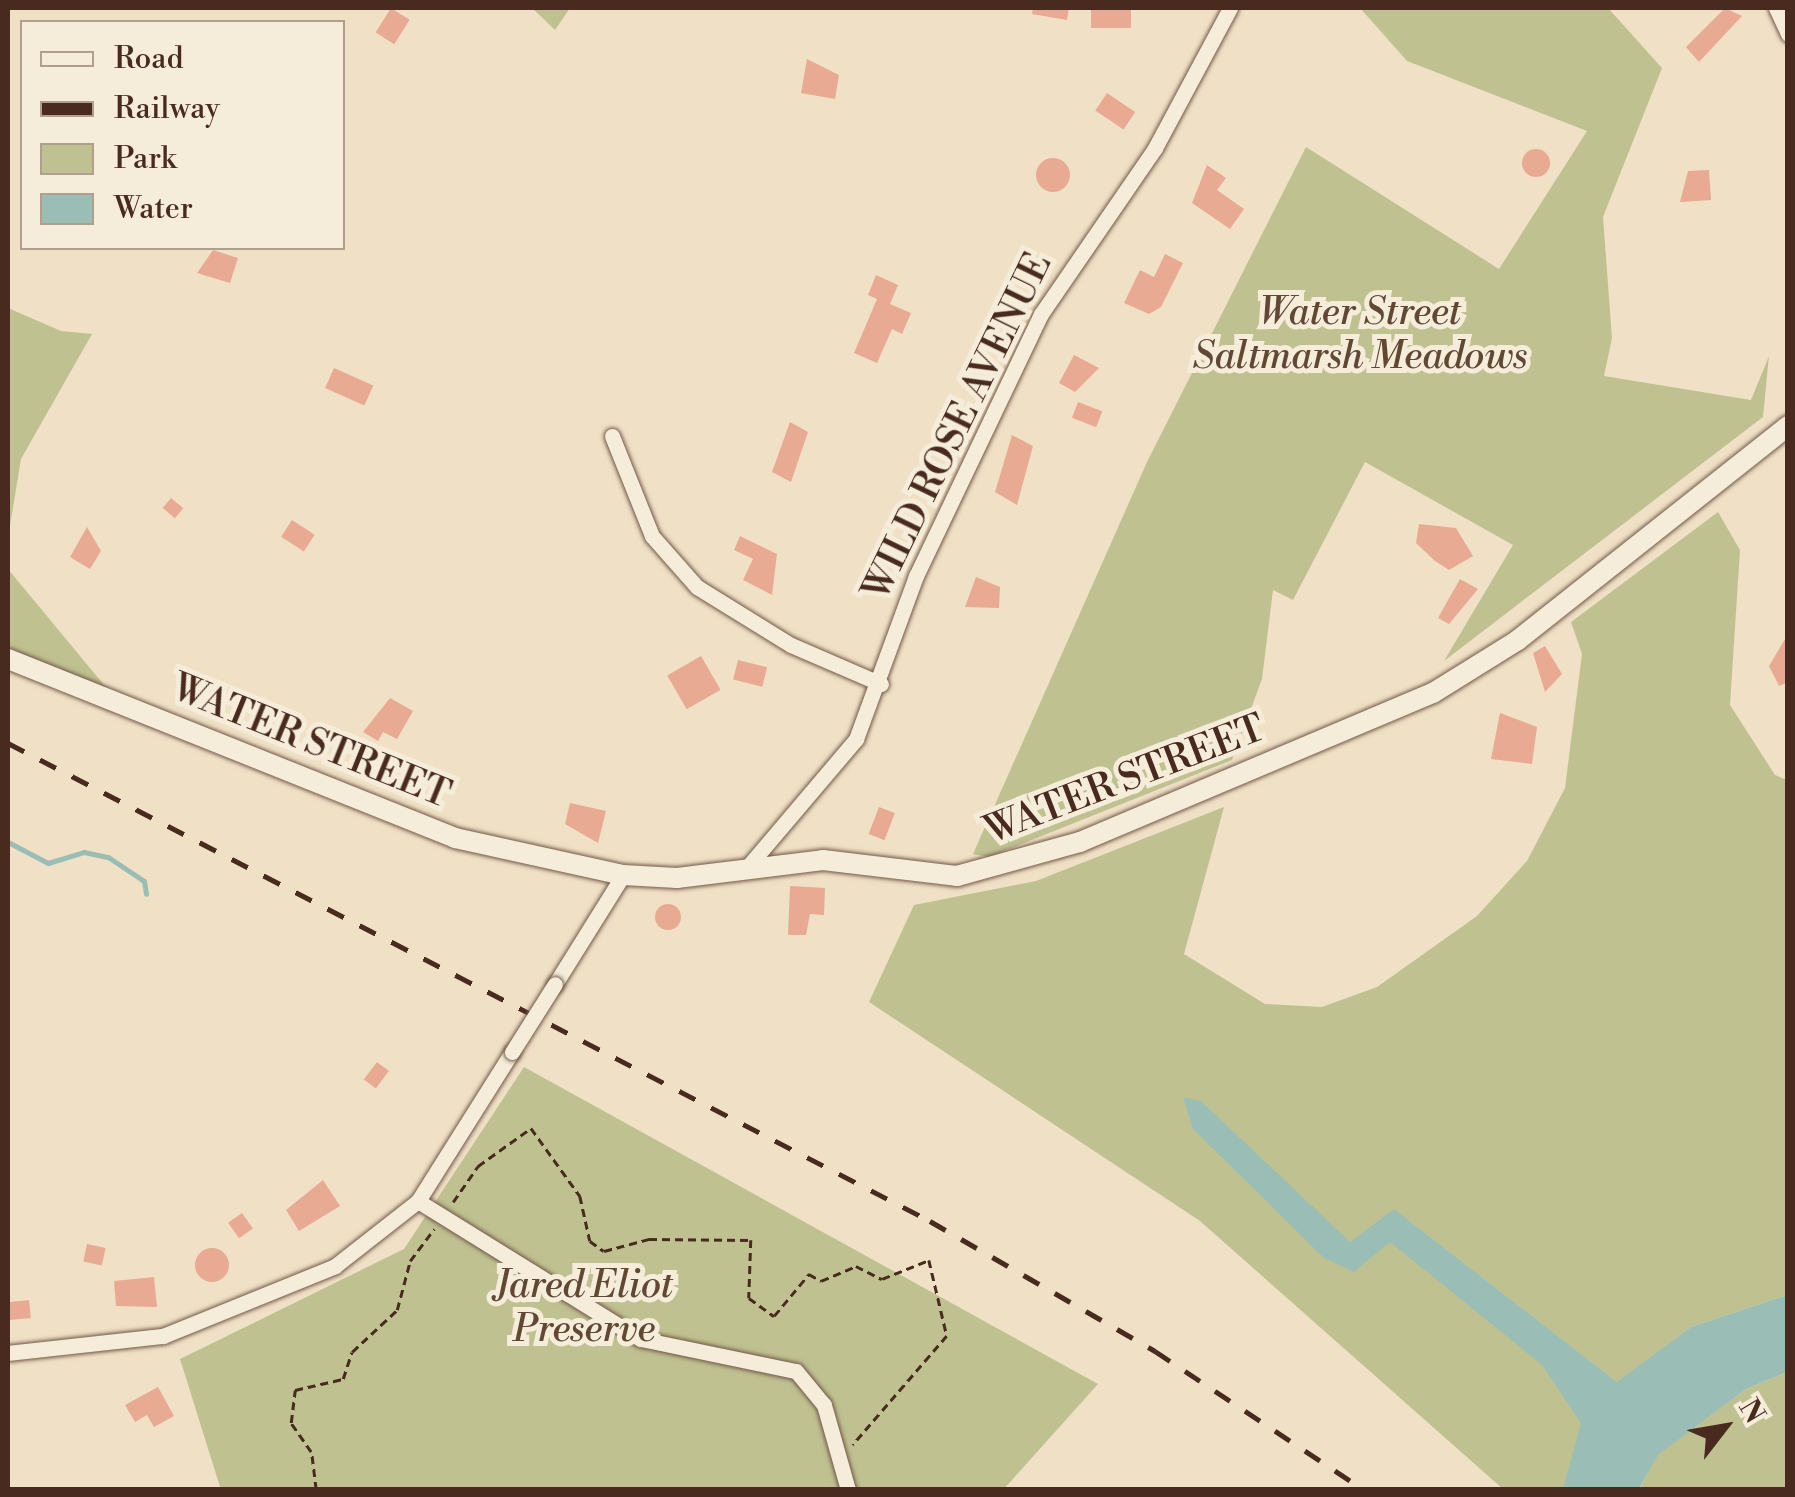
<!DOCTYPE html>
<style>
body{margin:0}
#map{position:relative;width:1795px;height:1497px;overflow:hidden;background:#f0e1c6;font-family:"Libre Bodoni",serif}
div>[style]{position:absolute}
.green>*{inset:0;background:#c0c191}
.water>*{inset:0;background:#9abeb5}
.stream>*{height:5px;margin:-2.5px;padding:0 2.5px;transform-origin:2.5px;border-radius:2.5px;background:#9abeb5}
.building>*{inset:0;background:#e8aa92;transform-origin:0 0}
.round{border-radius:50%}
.path>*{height:2.5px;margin-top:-1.25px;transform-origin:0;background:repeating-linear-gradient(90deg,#482a1e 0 8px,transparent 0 13px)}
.roads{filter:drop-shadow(0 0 2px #725848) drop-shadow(0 0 2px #725848)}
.street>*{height:15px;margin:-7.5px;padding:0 7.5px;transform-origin:7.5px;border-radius:7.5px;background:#f5ecda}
.secondary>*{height:20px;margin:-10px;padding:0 10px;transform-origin:10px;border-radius:10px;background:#f5ecda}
.rail>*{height:5px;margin-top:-2.5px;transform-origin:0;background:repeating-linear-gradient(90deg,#482a1e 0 18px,transparent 0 36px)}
.bridges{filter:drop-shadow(0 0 2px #725848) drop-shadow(0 0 2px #725848)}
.street-bridge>*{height:15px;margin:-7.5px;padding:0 7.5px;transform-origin:7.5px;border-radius:7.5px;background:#f5ecda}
span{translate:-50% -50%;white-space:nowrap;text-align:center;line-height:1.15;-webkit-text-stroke:10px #f5ecda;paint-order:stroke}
.park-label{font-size:38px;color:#604835;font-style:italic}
.street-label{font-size:38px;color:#482a1e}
.frame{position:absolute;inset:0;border:10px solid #482a1e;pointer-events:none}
.legend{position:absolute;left:20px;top:20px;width:325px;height:230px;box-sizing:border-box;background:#f5ecda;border:2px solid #b09e8f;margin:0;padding:12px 18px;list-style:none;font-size:30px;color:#482a1e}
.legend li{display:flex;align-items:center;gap:20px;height:50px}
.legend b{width:50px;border:2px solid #b09e8f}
.north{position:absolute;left:1675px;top:1377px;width:100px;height:100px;-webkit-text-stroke:8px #f5ecda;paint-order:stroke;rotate:59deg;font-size:28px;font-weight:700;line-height:40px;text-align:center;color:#482a1e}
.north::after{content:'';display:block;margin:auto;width:35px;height:45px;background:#482a1e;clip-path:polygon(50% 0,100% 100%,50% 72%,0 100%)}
</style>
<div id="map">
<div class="green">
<i style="clip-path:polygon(532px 8px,570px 8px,555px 30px)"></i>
<i style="clip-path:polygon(1360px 8px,1608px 8px,1662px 68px,1603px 217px,1612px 338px,1604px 376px,1751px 400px,1769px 356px,1763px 417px,1444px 661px,1513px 545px,1365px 462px,1293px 600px,1273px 590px,1262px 679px,1232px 760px,989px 857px,973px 854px,1147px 462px,1306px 147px,1499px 269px,1587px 131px,1407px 61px)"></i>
<i style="clip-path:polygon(8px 308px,61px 331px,92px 334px,21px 459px,8px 538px)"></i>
<i style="clip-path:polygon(1718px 512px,1740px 550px,1730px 705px,1775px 775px,1787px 780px,1787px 1295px,1691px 1327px,1618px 1383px,1400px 1214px,1593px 1413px,1563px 1489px,1503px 1489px,1200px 1221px,869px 1002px,914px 905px,1036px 881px,1224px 807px,1184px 954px,1265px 1004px,1322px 1007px,1377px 987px,1477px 916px,1527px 861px,1565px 788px,1582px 654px,1571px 622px)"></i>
<i style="clip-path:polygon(8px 569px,109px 691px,8px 650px)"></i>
<i style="clip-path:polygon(524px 1067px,1098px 1384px,1004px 1489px,221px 1490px,180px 1359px,404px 1249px)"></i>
<i style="clip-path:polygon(1787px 1372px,1787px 1489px,1639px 1490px,1657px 1455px,1746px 1389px)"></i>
</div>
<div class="water">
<i style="clip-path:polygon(1183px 1097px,1201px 1101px,1350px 1242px,1394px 1209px,1617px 1382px,1691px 1327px,1787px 1295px,1787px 1372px,1746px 1389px,1658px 1455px,1639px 1489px,1563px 1489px,1581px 1423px,1542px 1365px,1390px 1242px,1354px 1272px,1324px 1258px,1193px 1129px)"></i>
</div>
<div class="stream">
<i style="left:8px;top:842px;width:45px;rotate:27.7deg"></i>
<i style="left:48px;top:863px;width:38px;rotate:-17deg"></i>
<i style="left:84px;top:852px;width:25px;rotate:12deg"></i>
<i style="left:108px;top:857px;width:43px;rotate:33.7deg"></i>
<i style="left:144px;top:881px;width:13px;rotate:81deg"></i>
</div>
<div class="building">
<i style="left:391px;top:8px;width:22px;height:29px;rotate:32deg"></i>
<i style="clip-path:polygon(1033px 8px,1069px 8px,1067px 20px,1032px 14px)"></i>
<i style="left:1091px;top:8px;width:40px;height:20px"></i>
<i style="clip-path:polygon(1725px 8px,1742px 16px,1699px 62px,1686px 47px)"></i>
<i style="clip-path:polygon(807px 59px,839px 75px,835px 99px,801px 93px)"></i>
<i style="left:1107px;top:93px;width:34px;height:21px;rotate:34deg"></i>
<i class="round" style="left:1522px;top:149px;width:28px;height:28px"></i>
<i class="round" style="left:1036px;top:158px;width:34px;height:34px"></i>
<i style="clip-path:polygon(1207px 165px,1226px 178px,1217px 190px,1244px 209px,1230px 229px,1192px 203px)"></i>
<i style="clip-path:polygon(1709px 170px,1711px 200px,1680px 202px,1688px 171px)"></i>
<i style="clip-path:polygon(213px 250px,238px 258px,230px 283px,197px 273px)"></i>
<i style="clip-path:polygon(1165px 254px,1183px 263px,1161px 307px,1149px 314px,1124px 303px,1140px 270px,1154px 277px)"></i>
<i style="clip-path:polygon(876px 275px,898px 285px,890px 304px,911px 313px,902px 334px,892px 329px,877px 363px,854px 353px,877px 299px,868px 295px)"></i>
<i style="clip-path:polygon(1074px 355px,1099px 368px,1075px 392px,1059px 383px)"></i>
<i style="left:334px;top:368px;width:43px;height:22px;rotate:24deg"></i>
<i style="left:1078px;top:402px;width:26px;height:17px;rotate:21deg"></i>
<i style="clip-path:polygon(790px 422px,808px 432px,791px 482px,772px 472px)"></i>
<i style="clip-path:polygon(1012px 435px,1033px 446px,1017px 505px,995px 492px)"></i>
<i style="left:171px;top:498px;width:16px;height:13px;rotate:40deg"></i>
<i style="left:292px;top:520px;width:27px;height:20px;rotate:33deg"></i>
<i style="clip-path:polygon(1419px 524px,1456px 528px,1473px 556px,1449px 570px,1435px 561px,1416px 543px)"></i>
<i style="clip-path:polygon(87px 527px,101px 551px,90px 569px,70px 557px)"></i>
<i style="clip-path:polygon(740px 536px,777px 554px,772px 595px,743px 580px,753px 559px,734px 550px)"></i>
<i style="clip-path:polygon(976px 577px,1000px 587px,999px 608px,965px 607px)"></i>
<i style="clip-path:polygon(1460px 579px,1478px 589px,1449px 624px,1438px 618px)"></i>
<i style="clip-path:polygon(1788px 634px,1788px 682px,1779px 686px,1769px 666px)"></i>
<i style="clip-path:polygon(1545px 646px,1562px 674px,1545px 692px,1533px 653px)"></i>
<i style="left:701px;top:656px;width:39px;height:39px;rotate:60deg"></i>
<i style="left:738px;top:660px;width:30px;height:20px;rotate:14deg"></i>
<i style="clip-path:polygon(390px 698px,413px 711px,397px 739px,383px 732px,378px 741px,363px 732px)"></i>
<i style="clip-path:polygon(1500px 713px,1537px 727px,1532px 764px,1491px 759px)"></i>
<i style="clip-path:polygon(570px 803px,606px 811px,598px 843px,565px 824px)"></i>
<i style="left:879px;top:807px;width:17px;height:29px;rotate:21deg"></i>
<i style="clip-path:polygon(790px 886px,825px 888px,824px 915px,810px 914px,806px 935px,788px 935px)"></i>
<i class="round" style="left:655px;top:904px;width:26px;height:26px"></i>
<i style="left:377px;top:1062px;width:15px;height:22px;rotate:37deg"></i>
<i style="clip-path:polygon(323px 1180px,340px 1206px,299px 1231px,286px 1210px)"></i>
<i style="left:242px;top:1213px;width:19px;height:17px;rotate:55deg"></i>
<i style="left:87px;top:1244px;width:19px;height:18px;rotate:12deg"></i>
<i class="round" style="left:195px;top:1248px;width:34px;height:34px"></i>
<i style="clip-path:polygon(154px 1277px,157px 1307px,116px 1306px,114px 1281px)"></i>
<i style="left:29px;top:1300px;width:18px;height:21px;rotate:84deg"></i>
<i style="clip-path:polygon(158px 1387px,174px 1416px,154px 1427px,147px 1415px,135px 1422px,125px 1405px)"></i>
</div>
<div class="path">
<i style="left:453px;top:1202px;width:44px;rotate:-55.2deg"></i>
<i style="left:478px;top:1166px;width:65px;rotate:-35.6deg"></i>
<i style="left:531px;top:1128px;width:84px;rotate:54.2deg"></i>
<i style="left:580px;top:1196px;width:46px;rotate:77.5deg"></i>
<i style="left:590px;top:1241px;width:17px;rotate:36deg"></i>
<i style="left:604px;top:1251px;width:47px;rotate:-14.9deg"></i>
<i style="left:649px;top:1239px;width:102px;rotate:0.6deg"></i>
<i style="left:751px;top:1240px;width:58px;rotate:92deg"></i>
<i style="left:749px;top:1298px;width:31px;rotate:36deg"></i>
<i style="left:774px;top:1316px;width:55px;rotate:-50.2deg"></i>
<i style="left:809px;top:1274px;width:14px;rotate:30deg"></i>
<i style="left:821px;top:1281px;width:38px;rotate:-23deg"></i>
<i style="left:856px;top:1266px;width:29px;rotate:27deg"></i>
<i style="left:882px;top:1279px;width:51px;rotate:-22deg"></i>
<i style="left:929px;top:1260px;width:78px;rotate:76.7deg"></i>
<i style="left:947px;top:1336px;width:144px;rotate:130.8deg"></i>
<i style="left:316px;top:1490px;width:38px;rotate:-97deg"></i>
<i style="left:311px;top:1452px;width:35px;rotate:-125deg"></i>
<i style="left:291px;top:1423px;width:33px;rotate:-83deg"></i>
<i style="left:295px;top:1390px;width:49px;rotate:-12.9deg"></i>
<i style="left:343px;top:1379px;width:28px;rotate:-72deg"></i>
<i style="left:352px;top:1352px;width:62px;rotate:-43deg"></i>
<i style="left:397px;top:1310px;width:51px;rotate:-75.1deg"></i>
<i style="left:410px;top:1261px;width:40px;rotate:-53deg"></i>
</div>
<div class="roads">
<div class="street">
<i style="left:1776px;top:8px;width:29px;rotate:65deg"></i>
<i style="left:612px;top:436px;width:108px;rotate:68.2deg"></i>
<i style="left:652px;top:536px;width:68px;rotate:48.6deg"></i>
<i style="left:697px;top:587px;width:110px;rotate:31.7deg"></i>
<i style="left:791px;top:645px;width:98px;rotate:23.4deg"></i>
<i style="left:745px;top:870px;width:172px;rotate:-49.7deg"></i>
<i style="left:856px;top:739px;width:174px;rotate:-69.8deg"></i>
<i style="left:916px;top:576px;width:290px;rotate:-64.5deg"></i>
<i style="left:1041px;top:314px;width:201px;rotate:-55.5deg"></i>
<i style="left:1155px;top:148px;width:159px;rotate:-61.8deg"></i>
<i style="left:555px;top:984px;width:128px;rotate:-58deg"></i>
<i style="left:418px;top:1201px;width:262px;rotate:31.8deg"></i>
<i style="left:641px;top:1339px;width:158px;rotate:11.7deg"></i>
<i style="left:796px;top:1371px;width:44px;rotate:50.5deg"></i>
<i style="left:824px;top:1405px;width:88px;rotate:74.2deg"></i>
<i style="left:8px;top:1353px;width:156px;rotate:-6.3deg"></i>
<i style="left:163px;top:1336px;width:186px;rotate:-22.1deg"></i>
<i style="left:335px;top:1266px;width:105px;rotate:-38.1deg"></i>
<i style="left:418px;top:1201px;width:176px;rotate:-57.8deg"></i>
</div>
<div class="secondary">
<i style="left:8px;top:659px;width:482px;rotate:21.8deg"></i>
<i style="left:455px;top:838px;width:172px;rotate:12.4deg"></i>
<i style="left:623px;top:875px;width:54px;rotate:3.2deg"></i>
<i style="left:677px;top:878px;width:147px;rotate:-7deg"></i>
<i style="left:823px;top:860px;width:135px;rotate:6.8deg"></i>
<i style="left:957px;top:876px;width:128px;rotate:-15.5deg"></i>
<i style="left:1080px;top:842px;width:383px;rotate:-22.9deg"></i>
<i style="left:1433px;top:693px;width:100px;rotate:-31.9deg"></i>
<i style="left:1518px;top:640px;width:345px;rotate:-38.4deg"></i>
</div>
</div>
<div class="rail">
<i style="left:8px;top:743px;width:1039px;rotate:27.4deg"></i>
<i style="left:930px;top:1221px;width:260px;rotate:30deg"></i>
<i style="left:1155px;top:1351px;width:251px;rotate:33.6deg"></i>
</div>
<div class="bridges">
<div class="street-bridge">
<i style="left:512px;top:1052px;width:80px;rotate:-57.7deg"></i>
</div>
</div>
<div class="park-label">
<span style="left:1360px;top:335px">Water Street<br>Saltmarsh Meadows</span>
<span style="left:584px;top:1308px">Jared Eliot<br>Preserve</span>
</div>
<div class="street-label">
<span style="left:958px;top:427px;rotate:-64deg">WILD ROSE AVENUE</span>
<span style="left:311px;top:742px;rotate:22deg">WATER STREET</span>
<span style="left:1125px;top:780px;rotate:-21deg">WATER STREET</span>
</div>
<div class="frame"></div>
<ul class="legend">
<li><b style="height:12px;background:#f5ecda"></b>Road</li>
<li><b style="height:12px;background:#482a1e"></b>Railway</li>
<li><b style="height:28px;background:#c0c191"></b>Park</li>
<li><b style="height:28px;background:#9abeb5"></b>Water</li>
</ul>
<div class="north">N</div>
</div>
